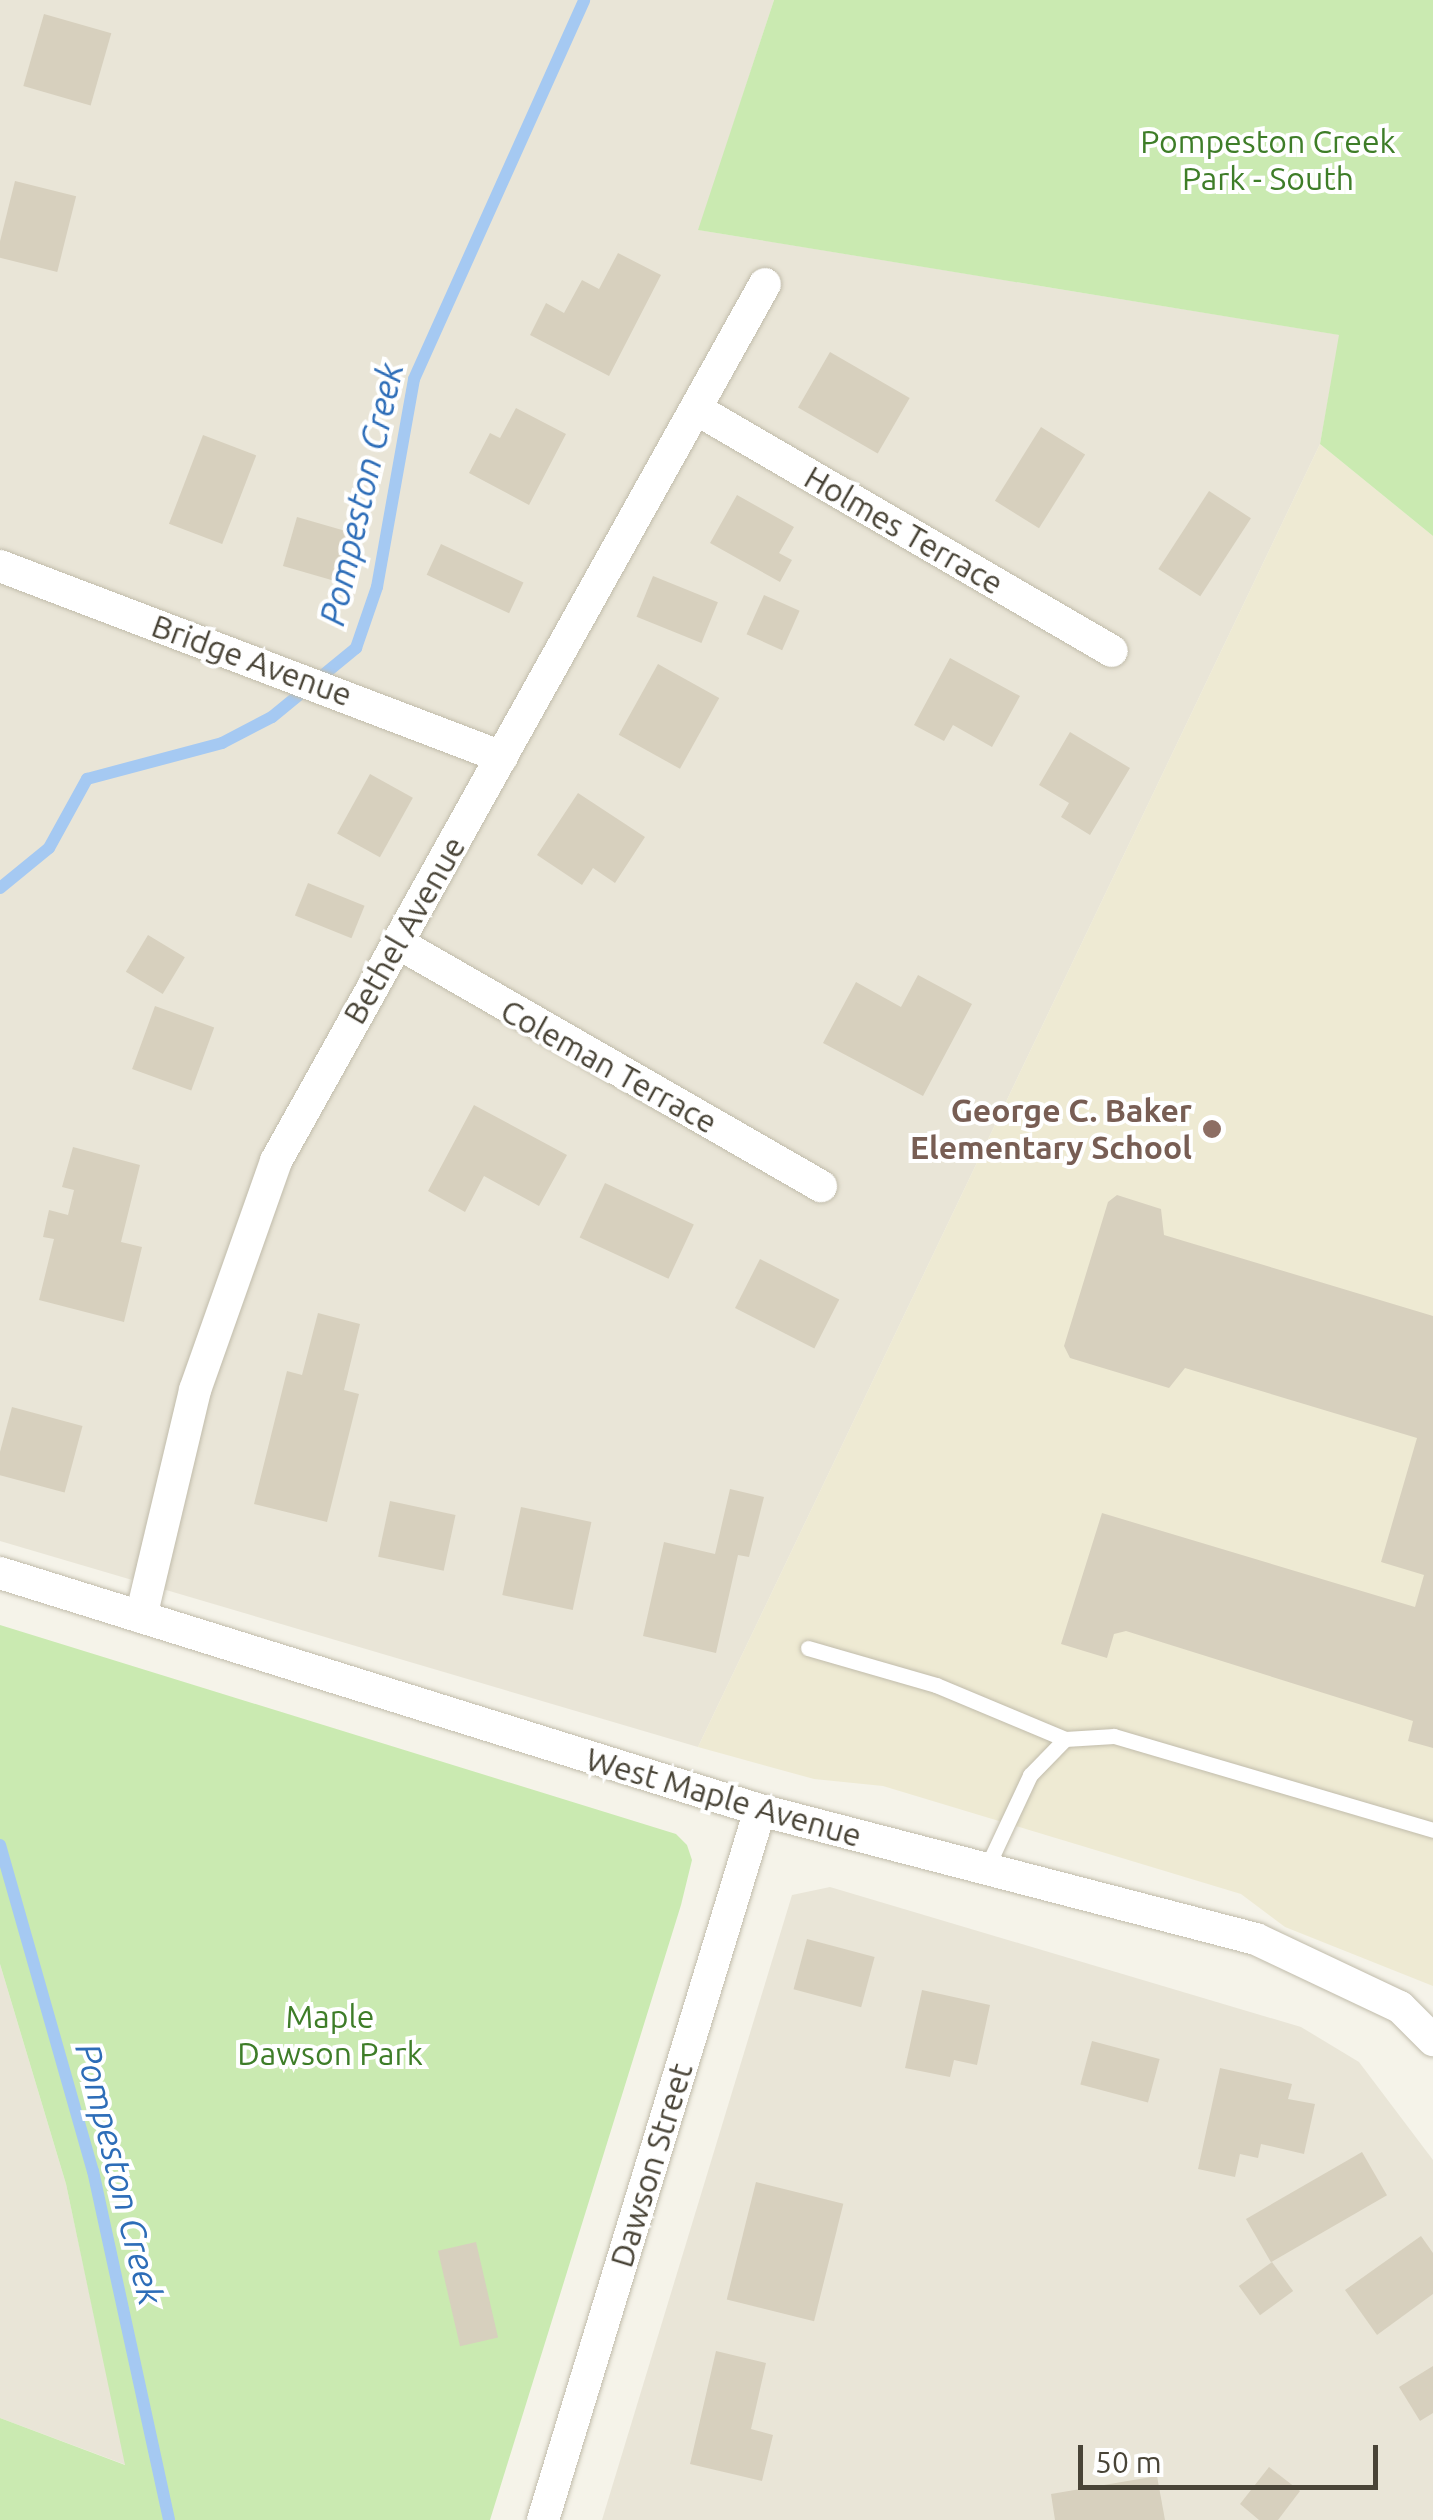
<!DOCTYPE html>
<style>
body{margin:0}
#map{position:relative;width:1433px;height:2520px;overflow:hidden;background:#f5f3e9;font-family:Ubuntu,sans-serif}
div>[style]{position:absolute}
.residential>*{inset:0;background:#e9e5d7}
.education>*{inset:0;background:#eeead3}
.green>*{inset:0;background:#caeab1}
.stream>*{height:12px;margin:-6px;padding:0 6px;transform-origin:6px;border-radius:6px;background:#a5c9f2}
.building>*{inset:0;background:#d7d0be;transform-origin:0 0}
.roads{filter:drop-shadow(0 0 2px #c1bcab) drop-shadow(0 0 2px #c1bcab)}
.service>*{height:15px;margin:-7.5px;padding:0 7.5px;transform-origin:7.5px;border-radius:7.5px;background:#fff}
.minor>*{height:32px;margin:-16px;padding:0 16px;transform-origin:16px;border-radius:16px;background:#fff}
.dots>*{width:28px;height:28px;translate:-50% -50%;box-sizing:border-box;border:5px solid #fff;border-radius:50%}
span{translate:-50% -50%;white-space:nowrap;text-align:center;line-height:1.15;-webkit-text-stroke:8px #fff;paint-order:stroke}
.park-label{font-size:32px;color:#3e7d28}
.street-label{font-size:32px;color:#494437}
.education-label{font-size:32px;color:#785e54;font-weight:700}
.right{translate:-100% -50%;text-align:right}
.water-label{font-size:35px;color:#2d6db8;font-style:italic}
.scale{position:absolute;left:1078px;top:2445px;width:300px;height:45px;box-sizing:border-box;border:5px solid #494437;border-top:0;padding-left:12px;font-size:30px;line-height:35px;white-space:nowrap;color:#494437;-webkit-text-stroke:8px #fff;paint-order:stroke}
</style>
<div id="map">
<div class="residential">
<i style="clip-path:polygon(0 0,774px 0,699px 230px,1340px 335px,1320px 444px,698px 1747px,0 1541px)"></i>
<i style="clip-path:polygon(830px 1887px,1301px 2027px,1359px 2062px,1433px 2160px,1433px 2520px,602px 2520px,792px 1895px)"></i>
<i style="clip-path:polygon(0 1964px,66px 2184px,126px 2465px,0 2418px)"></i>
</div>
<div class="education">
<i style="clip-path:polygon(1320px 444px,1433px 536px,1433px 1986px,1285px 1927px,1241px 1894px,883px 1786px,814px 1779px,698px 1747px)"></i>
</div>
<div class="green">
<i style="clip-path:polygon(774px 0,1433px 0,1433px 536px,1320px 444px,1339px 335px,698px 230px)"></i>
<i style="clip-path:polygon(0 1625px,676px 1834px,687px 1845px,692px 1860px,681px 1905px,490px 2520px,0 2520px,0 2418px,125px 2465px,66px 2184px,0 1964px)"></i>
</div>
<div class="stream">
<i style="left:0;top:888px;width:63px;rotate:-39.2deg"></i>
<i style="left:49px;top:848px;width:79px;rotate:-61.2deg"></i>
<i style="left:87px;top:779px;width:140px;rotate:-14.9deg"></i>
<i style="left:222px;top:743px;width:56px;rotate:-27.5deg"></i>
<i style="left:272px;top:717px;width:109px;rotate:-39.4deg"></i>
<i style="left:356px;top:648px;width:65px;rotate:-71deg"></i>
<i style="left:377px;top:587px;width:211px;rotate:-79.9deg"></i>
<i style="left:414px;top:379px;width:415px;rotate:-65.8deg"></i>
<i style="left:0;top:1845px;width:339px;rotate:74.1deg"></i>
<i style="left:93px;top:2171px;width:357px;rotate:77.7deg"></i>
</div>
<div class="building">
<i style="left:44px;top:14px;width:70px;height:75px;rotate:16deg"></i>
<i style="left:15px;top:181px;width:63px;height:78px;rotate:14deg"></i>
<i style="clip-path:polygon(618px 253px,661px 275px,609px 376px,530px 335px,546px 303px,564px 313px,582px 280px,599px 289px)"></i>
<i style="left:830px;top:352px;width:92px;height:64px;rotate:30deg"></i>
<i style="clip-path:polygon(516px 408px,566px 434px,529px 505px,469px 473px,490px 433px,500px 438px)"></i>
<i style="left:1041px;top:427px;width:52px;height:87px;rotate:32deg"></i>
<i style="left:203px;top:435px;width:57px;height:95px;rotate:21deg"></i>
<i style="left:1209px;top:491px;width:50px;height:93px;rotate:33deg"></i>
<i style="clip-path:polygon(737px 495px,794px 527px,779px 553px,792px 560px,780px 582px,710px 543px)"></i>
<i style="left:297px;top:517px;width:55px;height:51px;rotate:16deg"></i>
<i style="left:441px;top:544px;width:91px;height:34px;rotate:25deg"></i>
<i style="left:653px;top:576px;width:70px;height:44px;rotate:22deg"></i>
<i style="left:764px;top:595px;width:39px;height:43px;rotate:24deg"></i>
<i style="clip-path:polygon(950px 658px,1020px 696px,992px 747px,953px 725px,944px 741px,914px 725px)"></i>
<i style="left:658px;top:664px;width:70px;height:81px;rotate:29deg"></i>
<i style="clip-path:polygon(1070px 732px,1130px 768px,1090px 835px,1061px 817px,1069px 803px,1039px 785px)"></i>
<i style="left:370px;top:774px;width:49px;height:68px;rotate:29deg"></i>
<i style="clip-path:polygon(578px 793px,645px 837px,615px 883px,593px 868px,582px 885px,537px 855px)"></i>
<i style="left:308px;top:883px;width:61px;height:35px;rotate:22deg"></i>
<i style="left:148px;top:935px;width:43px;height:43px;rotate:31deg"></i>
<i style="clip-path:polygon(918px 975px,972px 1004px,923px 1096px,823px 1043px,856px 982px,901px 1007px)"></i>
<i style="left:155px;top:1006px;width:63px;height:67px;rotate:20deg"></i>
<i style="clip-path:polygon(474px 1105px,567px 1155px,539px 1206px,484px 1176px,465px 1212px,428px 1191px)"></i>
<i style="clip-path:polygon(73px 1147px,140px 1165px,121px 1242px,142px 1247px,124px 1322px,39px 1300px,54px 1239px,43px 1237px,49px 1210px,68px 1215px,74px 1190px,62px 1187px)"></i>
<i style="left:605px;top:1183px;width:98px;height:60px;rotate:25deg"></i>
<i style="clip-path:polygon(1117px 1195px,1161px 1209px,1164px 1235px,1433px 1316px,1433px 1748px,1408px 1741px,1413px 1721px,1126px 1631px,1114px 1634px,1107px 1658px,1061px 1644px,1102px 1513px,1415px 1607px,1424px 1575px,1381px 1562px,1417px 1438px,1185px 1368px,1169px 1388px,1070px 1358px,1064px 1346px,1108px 1202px)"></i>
<i style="left:760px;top:1259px;width:89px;height:55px;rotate:27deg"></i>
<i style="clip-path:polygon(318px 1313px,360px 1324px,344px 1390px,359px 1394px,327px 1522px,254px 1504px,287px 1371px,302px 1375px)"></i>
<i style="left:12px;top:1407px;width:73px;height:69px;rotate:15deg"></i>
<i style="clip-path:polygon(730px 1489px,764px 1497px,749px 1557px,738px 1555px,716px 1653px,643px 1636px,664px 1542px,715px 1554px)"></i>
<i style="left:390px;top:1501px;width:67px;height:57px;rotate:12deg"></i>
<i style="left:521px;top:1507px;width:72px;height:90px;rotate:12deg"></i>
<i style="left:807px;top:1939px;width:70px;height:52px;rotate:15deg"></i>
<i style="clip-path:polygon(922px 1990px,990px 2005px,977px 2065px,954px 2060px,950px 2077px,905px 2068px)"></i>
<i style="left:1092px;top:2041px;width:70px;height:45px;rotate:15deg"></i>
<i style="clip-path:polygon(1220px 2068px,1292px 2084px,1288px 2099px,1315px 2104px,1304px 2154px,1261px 2144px,1258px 2158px,1240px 2154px,1235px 2177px,1198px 2169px)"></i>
<i style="left:1362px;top:2152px;width:50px;height:134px;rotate:60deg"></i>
<i style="left:756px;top:2182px;width:90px;height:121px;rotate:14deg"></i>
<i style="clip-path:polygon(1421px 2236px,1433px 2253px,1433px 2294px,1377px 2335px,1345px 2290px)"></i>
<i style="left:476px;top:2242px;width:98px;height:39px;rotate:77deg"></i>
<i style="left:1272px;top:2262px;width:36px;height:41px;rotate:54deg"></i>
<i style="clip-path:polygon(716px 2351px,766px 2363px,751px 2429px,773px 2435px,762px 2481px,690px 2464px)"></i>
<i style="clip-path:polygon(1433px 2366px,1433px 2413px,1420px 2421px,1399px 2387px)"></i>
<i style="clip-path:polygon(1269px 2467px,1300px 2491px,1278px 2520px,1259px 2520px,1240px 2504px)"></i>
<i style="clip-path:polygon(1157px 2476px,1165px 2520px,1055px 2520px,1051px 2494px)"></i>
</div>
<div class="roads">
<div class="service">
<i style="left:808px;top:1648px;width:133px;rotate:16.1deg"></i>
<i style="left:936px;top:1685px;width:140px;rotate:22.7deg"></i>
<i style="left:1065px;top:1739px;width:49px;rotate:-3.5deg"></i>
<i style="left:1114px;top:1736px;width:333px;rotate:16.4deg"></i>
<i style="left:987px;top:1867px;width:102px;rotate:-64.9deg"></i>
<i style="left:1030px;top:1775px;width:50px;rotate:-45.8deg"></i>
</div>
<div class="minor">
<i style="left:696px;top:409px;width:481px;rotate:30.2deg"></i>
<i style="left:0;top:566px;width:537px;rotate:20.83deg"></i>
<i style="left:398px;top:943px;width:488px;rotate:29.9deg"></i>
<i style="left:0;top:1573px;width:796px;rotate:17.32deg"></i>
<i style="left:760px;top:1810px;width:513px;rotate:14.58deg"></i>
<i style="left:1256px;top:1939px;width:159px;rotate:25.3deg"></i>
<i style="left:1400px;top:2007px;width:47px;rotate:45deg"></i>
<i style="left:141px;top:1617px;width:233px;rotate:-76.6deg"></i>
<i style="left:195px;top:1390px;width:243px;rotate:-70.5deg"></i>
<i style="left:276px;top:1161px;width:1004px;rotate:-60.86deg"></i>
<i style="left:543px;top:2520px;width:742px;rotate:-73.01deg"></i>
</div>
</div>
<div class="dots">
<i style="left:1212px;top:1129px;background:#8d6e63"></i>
</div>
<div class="park-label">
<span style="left:1268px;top:160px">Pompeston Creek<br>Park - South</span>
<span style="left:330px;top:2035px">Maple<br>Dawson Park</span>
</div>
<div class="street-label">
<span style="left:904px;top:530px;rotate:30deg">Holmes Terrace</span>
<span style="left:252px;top:660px;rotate:20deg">Bridge Avenue</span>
<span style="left:404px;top:930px;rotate:-60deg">Bethel Avenue</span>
<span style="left:609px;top:1066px;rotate:29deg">Coleman Terrace</span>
<span style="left:724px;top:1797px;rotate:16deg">West Maple Avenue</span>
<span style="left:651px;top:2165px;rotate:-73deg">Dawson Street</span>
</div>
<div class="education-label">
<span class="right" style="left:1192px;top:1129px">George C. Baker<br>Elementary School</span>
</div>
<div class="water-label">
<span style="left:361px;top:494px;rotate:-77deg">Pompeston Creek</span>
<span style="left:120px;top:2174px;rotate:76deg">Pompeston Creek</span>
</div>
<div class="scale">50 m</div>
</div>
